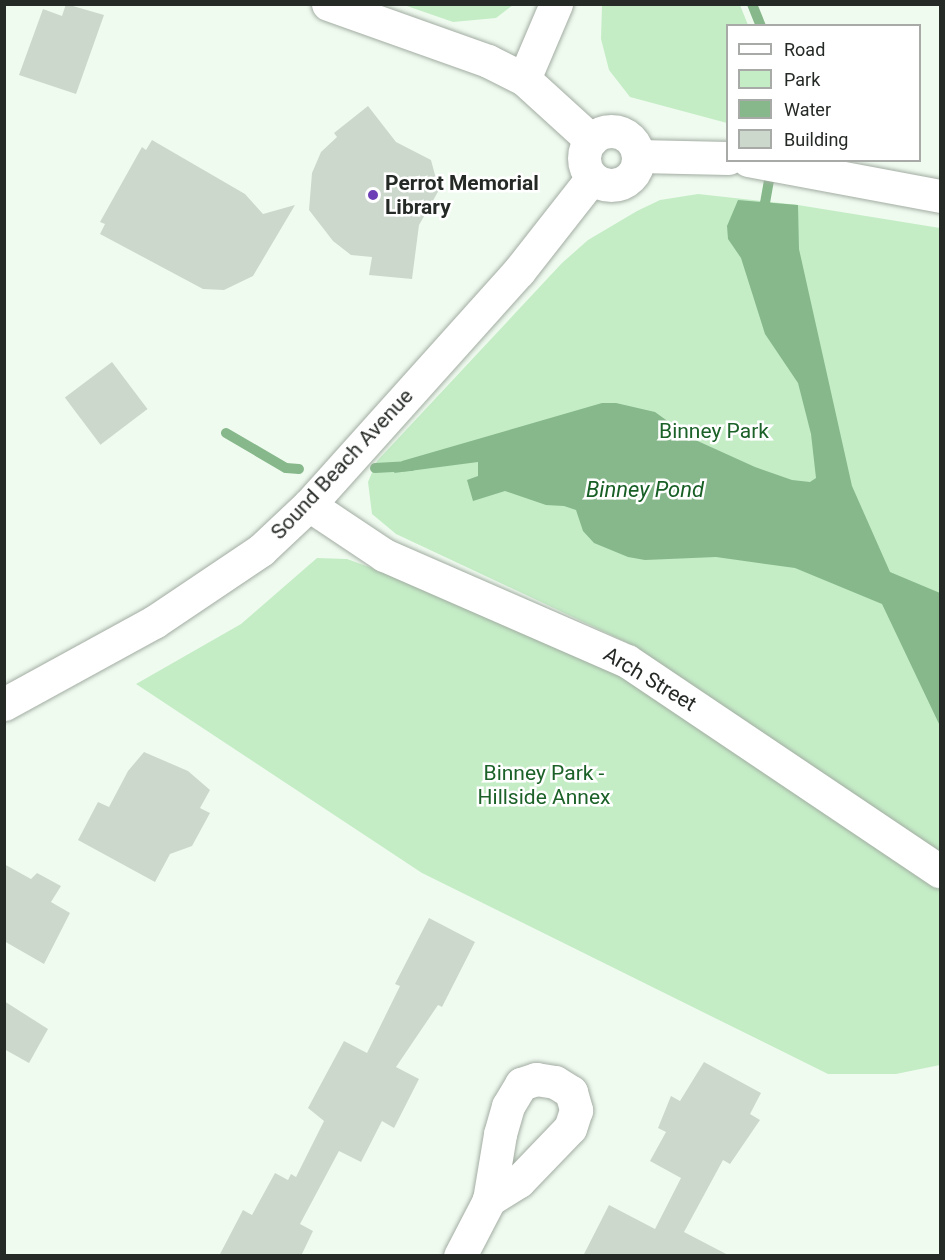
<!DOCTYPE html>
<style>
body{margin:0}
#map{position:relative;width:945px;height:1260px;overflow:hidden;background:#f0fbf0;font-family:Roboto,sans-serif}
div>[style]{position:absolute}
.green>*{inset:0;background:#c4edc6}
.water>*{inset:0;background:#87b88b}
.stream>*{height:10px;margin:-5px;padding:0 5px;transform-origin:5px;border-radius:5px;background:#87b88b}
.building>*{inset:0;background:#cdd8cd;transform-origin:0 0}
.roads{filter:drop-shadow(0 0 2px #a2aca2) drop-shadow(0 0 2px #a2aca2)}
.minor>*{height:33px;margin:-16.5px;padding:0 16.5px;transform-origin:16.5px;border-radius:16.5px;background:#fff}
.minor>.ring{margin:-16.5px;padding:0;box-sizing:content-box;background:none;border:33px solid #fff;border-radius:50%}
.dots>*{width:16px;height:16px;translate:-50% -50%;box-sizing:border-box;border:3px solid #fff;border-radius:50%}
span{translate:-50% -50%;white-space:nowrap;text-align:center;line-height:1.15;-webkit-text-stroke:5px #fff;paint-order:stroke}
.poi-label{font-size:21px;color:#262a26;font-weight:700}
.left{translate:0 -50%;text-align:left}
.park-label{font-size:21px;color:#1b6128}
.street-label{font-size:21px;color:#262a26}
.water-label{font-size:22px;color:#185f26;font-style:italic}
.frame{position:absolute;inset:0;border:6px solid #262a26;pointer-events:none}
.legend{position:absolute;left:726px;top:24px;width:195px;height:138px;box-sizing:border-box;background:#fff;border:2px solid #a8aaa8;margin:0;padding:8px 10px;list-style:none;font-size:18px;color:#262a26}
.legend li{display:flex;align-items:center;gap:12px;height:30px}
.legend b{width:30px;border:2px solid #a8aaa8}
</style>
<div id="map">
<div class="green">
<i style="clip-path:polygon(404px 5px,513px 4px,513px 5px,496px 18px,453px 22px)"></i>
<i style="clip-path:polygon(602px 5px,740px 5px,748px 25px,728px 26px,727px 123px,630px 97px,609px 70px,601px 39px)"></i>
<i style="clip-path:polygon(698px 194px,798px 205px,940px 228px,940px 862px,626px 642px,396px 534px,372px 514px,368px 482px,377px 461px,562px 263px,588px 240px,637px 211px,660px 200px)"></i>
<i style="clip-path:polygon(317px 558px,347px 559px,479px 607px,617px 672px,940px 884px,940px 1065px,896px 1074px,828px 1074px,422px 873px,136px 684px,241px 624px)"></i>
</div>
<div class="water">
<i style="clip-path:polygon(738px 200px,798px 205px,799px 249px,852px 486px,890px 572px,940px 593px,940px 726px,882px 604px,795px 568px,716px 557px,645px 560px,628px 557px,594px 543px,583px 531px,576px 510px,564px 506px,546px 505px,505px 491px,473px 501px,467px 480px,478px 476px,478px 462px,394px 473px,402px 461px,602px 403px,616px 403px,655px 412px,691px 438px,755px 467px,792px 480px,810px 482px,816px 478px,811px 434px,798px 383px,765px 334px,741px 258px,728px 239px,727px 226px)"></i>
</div>
<div class="stream">
<i style="left:752px;top:4px;width:24px;rotate:68deg"></i>
<i style="left:768px;top:214px;width:11px;rotate:-105deg"></i>
<i style="left:765px;top:203px;width:36px;rotate:-80deg"></i>
<i style="left:226px;top:433px;width:69px;rotate:30.3deg"></i>
<i style="left:286px;top:468px;width:13px;rotate:4deg"></i>
<i style="left:375px;top:468px;width:36px;rotate:-3deg"></i>
</div>
<div class="building">
<i style="clip-path:polygon(66px 4px,104px 15px,76px 94px,19px 75px,43px 9px,62px 16px)"></i>
<i style="clip-path:polygon(368px 106px,396px 142px,431px 160px,439px 190px,419px 225px,412px 279px,369px 275px,372px 257px,351px 255px,333px 241px,309px 210px,312px 173px,321px 152px,337px 137px,334px 133px)"></i>
<i style="clip-path:polygon(152px 140px,245px 194px,263px 214px,295px 205px,253px 276px,224px 290px,203px 289px,100px 234px,105px 224px,100px 222px,142px 147px,146px 150px)"></i>
<i style="left:112px;top:362px;width:59px;height:59px;rotate:53deg"></i>
<i style="clip-path:polygon(144px 752px,188px 771px,210px 790px,200px 808px,210px 813px,192px 846px,170px 854px,155px 882px,78px 840px,98px 802px,109px 807px,128px 771px)"></i>
<i style="clip-path:polygon(4px 864px,31px 879px,37px 873px,61px 886px,51px 902px,70px 913px,44px 964px,4px 941px)"></i>
<i style="clip-path:polygon(429px 918px,475px 942px,442px 1007px,438px 1005px,396px 1067px,419px 1079px,394px 1128px,382px 1121px,361px 1162px,339px 1151px,300px 1224px,313px 1231px,301px 1256px,219px 1256px,243px 1210px,252px 1215px,275px 1173px,288px 1180px,291px 1174px,296px 1177px,324px 1121px,308px 1108px,344px 1041px,367px 1053px,400px 986px,395px 984px)"></i>
<i style="clip-path:polygon(4px 1001px,48px 1029px,29px 1063px,4px 1049px)"></i>
<i style="clip-path:polygon(704px 1062px,761px 1093px,750px 1114px,760px 1120px,730px 1164px,723px 1160px,684px 1232px,730px 1256px,583px 1256px,609px 1205px,655px 1229px,681px 1178px,650px 1161px,666px 1132px,658px 1128px,671px 1096px,680px 1101px)"></i>
</div>
<div class="roads">
<div class="minor">
<i style="left:328px;top:4px;width:170px;rotate:19.6deg"></i>
<i style="left:488px;top:61px;width:40px;rotate:26.6deg"></i>
<i style="left:524px;top:79px;width:91px;rotate:42.3deg"></i>
<i style="left:524px;top:79px;width:82px;rotate:-66.9deg"></i>
<i class="ring" style="left:584px;top:131px;width:21px;height:21px"></i>
<i style="left:638px;top:156px;width:90px;rotate:1.3deg"></i>
<i style="left:748px;top:160px;width:195px;rotate:10.6deg"></i>
<i style="left:309px;top:505px;width:90px;rotate:33.7deg"></i>
<i style="left:384px;top:555px;width:265px;rotate:23.6deg"></i>
<i style="left:627px;top:661px;width:377px;rotate:33.9deg"></i>
<i style="left:4px;top:704px;width:171px;rotate:-28.7deg"></i>
<i style="left:154px;top:622px;width:129px;rotate:-33.9deg"></i>
<i style="left:261px;top:550px;width:66px;rotate:-43.2deg"></i>
<i style="left:309px;top:505px;width:314px;rotate:-48.1deg"></i>
<i style="left:519px;top:271px;width:118px;rotate:-51.9deg"></i>
<i style="left:460px;top:1256px;width:63px;rotate:-62.6deg"></i>
<i style="left:489px;top:1200px;width:67px;rotate:-80.5deg"></i>
<i style="left:500px;top:1134px;width:29px;rotate:-74deg"></i>
<i style="left:508px;top:1106px;width:26px;rotate:-59deg"></i>
<i style="left:521px;top:1084px;width:16px;rotate:-18deg"></i>
<i style="left:536px;top:1079px;width:19px;rotate:9deg"></i>
<i style="left:555px;top:1082px;width:19px;rotate:32deg"></i>
<i style="left:571px;top:1092px;width:19px;rotate:74deg"></i>
<i style="left:576px;top:1110px;width:19px;rotate:108deg"></i>
<i style="left:570px;top:1128px;width:74px;rotate:133.9deg"></i>
<i style="left:519px;top:1181px;width:36px;rotate:148deg"></i>
</div>
</div>
<div class="dots">
<i style="left:373px;top:195px;background:#6c3fb7"></i>
</div>
<div class="poi-label">
<span class="left" style="left:385px;top:195px">Perrot Memorial<br>Library</span>
</div>
<div class="park-label">
<span style="left:714px;top:431px">Binney Park</span>
<span style="left:544px;top:785px">Binney Park -<br>Hillside Annex</span>
</div>
<div class="street-label">
<span style="left:342px;top:464px;rotate:-47deg">Sound Beach Avenue</span>
<span style="left:650px;top:679px;rotate:31deg">Arch Street</span>
</div>
<div class="water-label">
<span style="left:645px;top:490px">Binney Pond</span>
</div>
<div class="frame"></div>
<ul class="legend">
<li><b style="height:8px;background:#fff"></b>Road</li>
<li><b style="height:16px;background:#c4edc6"></b>Park</li>
<li><b style="height:16px;background:#87b88b"></b>Water</li>
<li><b style="height:16px;background:#cdd8cd"></b>Building</li>
</ul>
</div>
